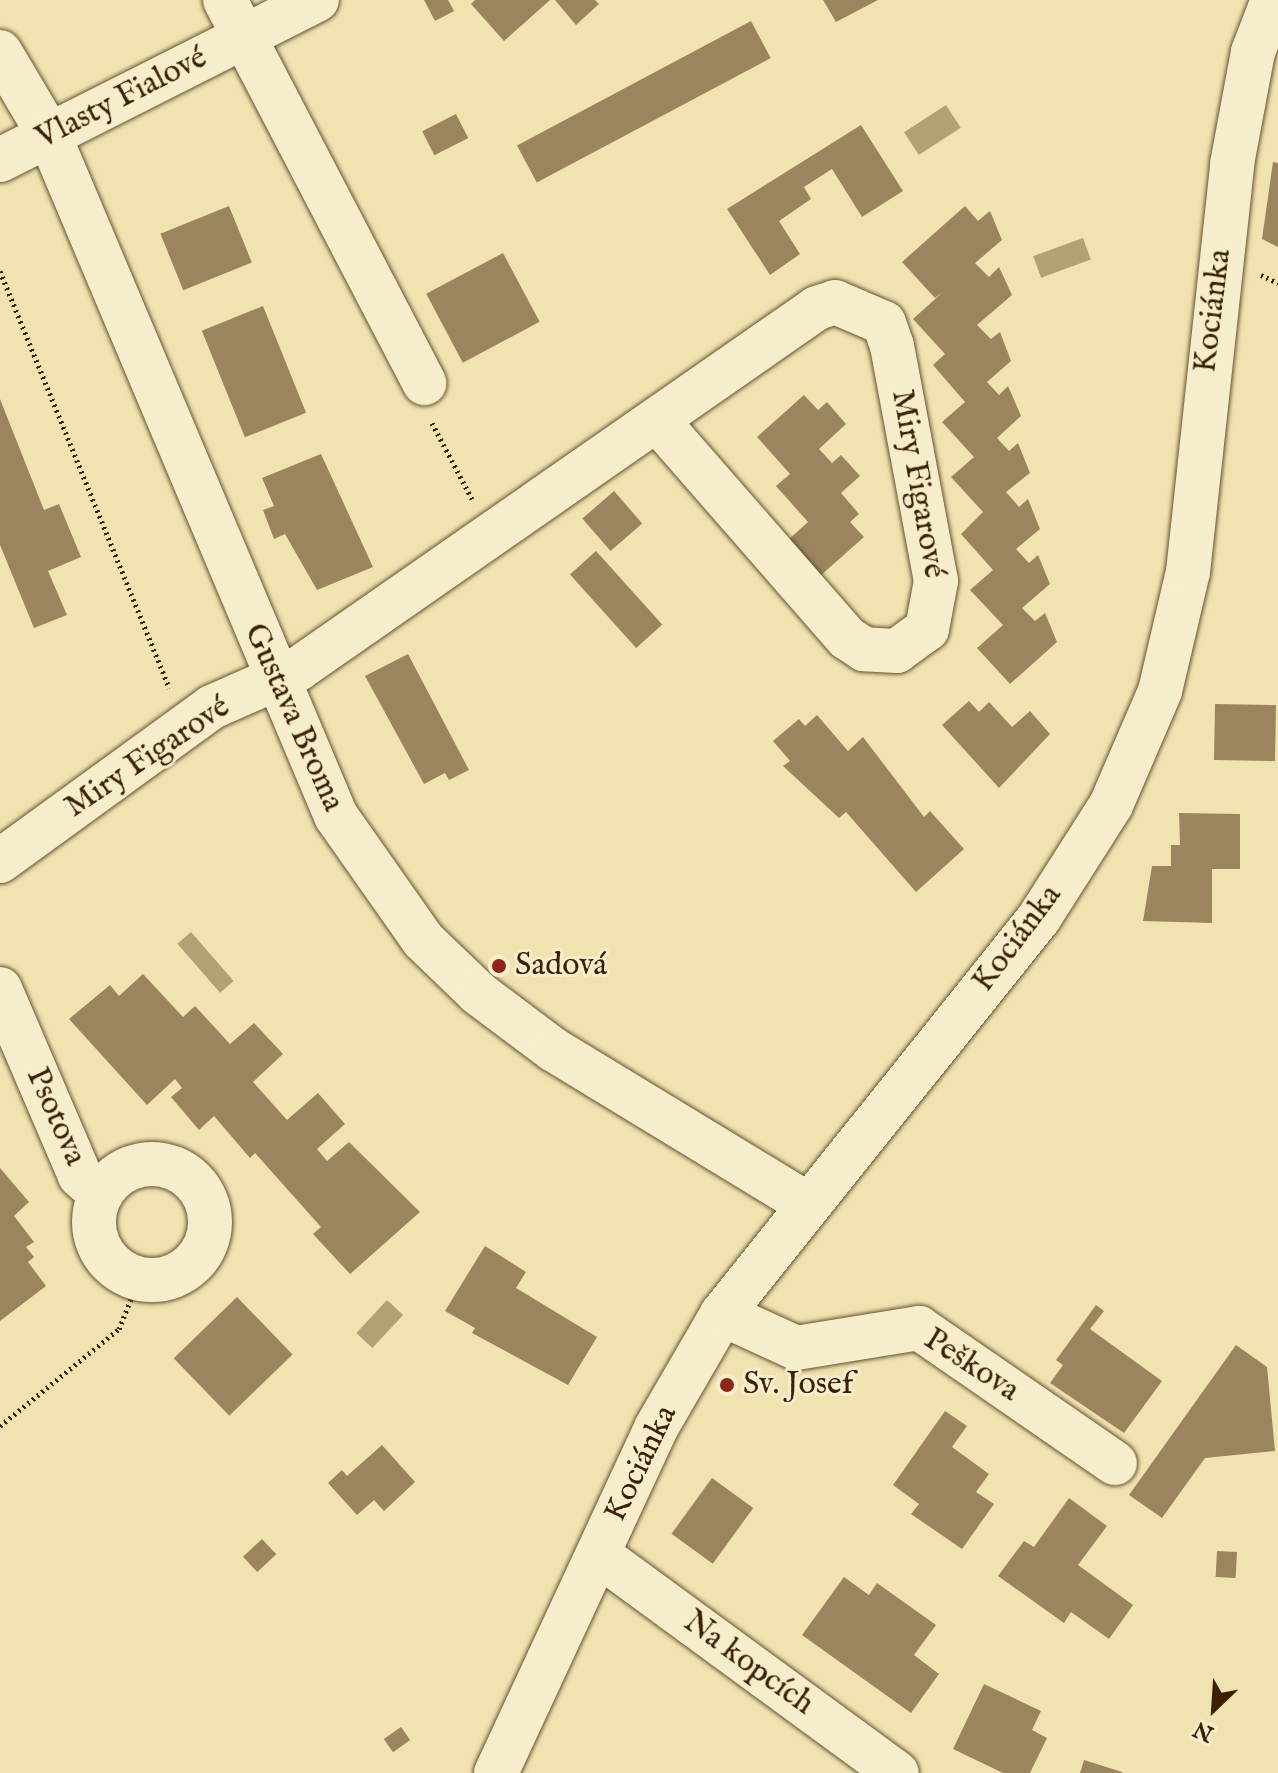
<!DOCTYPE html>
<meta charset="utf-8">
<style>
body{margin:0}
#map{position:relative;width:1278px;height:1773px;overflow:hidden;background:#f1e3b0;font-family:"IM FELL English",serif}
div>[style]{position:absolute}
.water>*{inset:0;background:#b3a176;transform-origin:0 0}
.building>*{inset:0;background:#9a855e;transform-origin:0 0}
.path>*{height:5px;margin-top:-2.5px;transform-origin:0;background:repeating-linear-gradient(90deg,#3b2006 0 2px,transparent 0 6px)}
.roads{filter:drop-shadow(0 0 2px #685130) drop-shadow(0 0 2px #685130)}
.minor>*{height:44px;margin:-22px;padding:0 22px;transform-origin:22px;border-radius:22px;background:#f6edcc}
.minor>.ring{margin:-22px;padding:0;box-sizing:content-box;background:none;border:44px solid #f6edcc;border-radius:50%}
.dots>*{width:22px;height:22px;translate:-50% -50%;box-sizing:border-box;border:4px solid #f6edcc;border-radius:50%}
span{translate:-50% -50%;white-space:nowrap;text-align:center;line-height:1.15;-webkit-text-stroke:6px #f6edcc;paint-order:stroke}
.street-label{font-size:32px;color:#3b2006}
.poi-label{font-size:32px;color:#3b2006}
.left{translate:0 -50%;text-align:left}
.north{position:absolute;left:1174px;top:1669px;width:80px;height:80px;-webkit-text-stroke:6px #f6edcc;paint-order:stroke;rotate:205deg;font-size:22px;font-weight:700;line-height:32px;text-align:center;color:#3b2006}
.north::after{content:'';display:block;margin:auto;width:28px;height:36px;background:#3b2006;clip-path:polygon(50% 0,100% 100%,50% 72%,0 100%)}
</style>
<div id="map">
<div class="water">
<i style="left:946px;top:105px;width:27px;height:50px;rotate:57deg"></i>
<i style="left:1083px;top:238px;width:23px;height:53px;rotate:70deg"></i>
<i style="left:191px;top:932px;width:65px;height:18px;rotate:49deg"></i>
<i style="left:387px;top:1300px;width:22px;height:45px;rotate:43deg"></i>
</div>
<div class="building">
<i style="clip-path:polygon(424px 0,448px 0,454px 11px,435px 21px)"></i>
<i style="clip-path:polygon(475px 0,550px 0,504px 41px,471px 4px)"></i>
<i style="clip-path:polygon(555px 0,595px 0,599px 4px,576px 25px)"></i>
<i style="clip-path:polygon(823px 0,878px 0,836px 22px)"></i>
<i style="left:751px;top:21px;width:42px;height:265px;rotate:62deg"></i>
<i style="left:456px;top:114px;width:27px;height:38px;rotate:63deg"></i>
<i style="clip-path:polygon(861px 125px,903px 191px,862px 217px,832px 169px,804px 187px,811px 199px,779px 221px,800px 254px,770px 275px,727px 209px)"></i>
<i style="clip-path:polygon(1273px 162px,1278px 163px,1278px 247px,1262px 239px)"></i>
<i style="left:229px;top:206px;width:61px;height:74px;rotate:68deg"></i>
<i style="clip-path:polygon(965px 206px,978px 221px,990px 211px,1002px 240px,975px 263px,989px 277px,999px 267px,1012px 295px,977px 325px,991px 339px,1000px 332px,1011px 361px,987px 382px,999px 395px,1008px 386px,1021px 416px,997px 438px,1009px 451px,1018px 443px,1030px 473px,1006px 492px,1019px 507px,1028px 499px,1040px 529px,1016px 549px,1029px 563px,1038px 555px,1050px 584px,1022px 608px,1035px 621px,1045px 613px,1057px 642px,1010px 684px,977px 648px,1003px 625px,970px 590px,993px 570px,961px 534px,983px 512px,951px 477px,974px 457px,942px 422px,965px 402px,933px 365px,945px 354px,913px 319px,943px 292px,935px 298px,902px 262px)"></i>
<i style="left:503px;top:253px;width:78px;height:87px;rotate:62deg"></i>
<i style="left:263px;top:306px;width:115px;height:66px;rotate:68deg"></i>
<i style="clip-path:polygon(804px 395px,818px 410px,827px 402px,846px 424px,819px 449px,832px 463px,841px 455px,860px 476px,841px 493px,859px 514px,850px 522px,864px 537px,820px 576px,788px 540px,808px 522px,776px 486px,790px 474px,757px 437px)"></i>
<i style="clip-path:polygon(0 399px,44px 510px,59px 504px,81px 557px,48px 571px,67px 615px,34px 628px,0 545px)"></i>
<i style="clip-path:polygon(321px 454px,373px 567px,317px 590px,285px 534px,274px 539px,263px 510px,274px 506px,262px 478px)"></i>
<i style="left:614px;top:491px;width:43px;height:42px;rotate:49deg"></i>
<i style="left:596px;top:551px;width:99px;height:35px;rotate:48deg"></i>
<i style="clip-path:polygon(408px 654px,469px 770px,449px 780px,445px 773px,424px 784px,365px 676px)"></i>
<i style="clip-path:polygon(969px 701px,979px 712px,989px 702px,1012px 727px,1030px 711px,1050px 734px,999px 788px,942px 725px)"></i>
<i style="left:1215px;top:704px;width:61px;height:56px;rotate:1deg"></i>
<i style="clip-path:polygon(817px 715px,848px 751px,863px 737px,924px 817px,930px 811px,964px 849px,916px 892px,846px 812px,839px 818px,783px 766px,790px 761px,773px 741px,799px 719px,805px 726px)"></i>
<i style="clip-path:polygon(1179px 813px,1240px 814px,1240px 869px,1212px 869px,1212px 923px,1143px 921px,1152px 866px,1171px 866px,1171px 845px,1180px 845px)"></i>
<i style="clip-path:polygon(143px 974px,183px 1017px,195px 1006px,230px 1044px,254px 1023px,283px 1054px,253px 1082px,287px 1120px,318px 1093px,345px 1124px,317px 1149px,327px 1161px,349px 1142px,420px 1212px,350px 1274px,313px 1234px,321px 1227px,255px 1153px,250px 1158px,214px 1116px,199px 1130px,171px 1097px,182px 1088px,175px 1079px,147px 1105px,69px 1019px,110px 985px,119px 996px)"></i>
<i style="clip-path:polygon(0 1168px,29px 1202px,14px 1216px,34px 1242px,26px 1247px,34px 1257px,28px 1262px,46px 1286px,0 1321px)"></i>
<i style="clip-path:polygon(485px 1246px,526px 1272px,516px 1288px,597px 1337px,568px 1385px,472px 1333px,475px 1328px,445px 1311px)"></i>
<i style="left:237px;top:1297px;width:80px;height:88px;rotate:46deg"></i>
<i style="clip-path:polygon(1096px 1305px,1104px 1311px,1090px 1329px,1162px 1381px,1124px 1433px,1050px 1383px,1063px 1365px,1056px 1360px)"></i>
<i style="clip-path:polygon(1236px 1345px,1267px 1367px,1275px 1451px,1205px 1458px,1162px 1518px,1129px 1495px)"></i>
<i style="clip-path:polygon(945px 1411px,967px 1426px,952px 1447px,989px 1474px,976px 1492px,994px 1504px,962px 1549px,911px 1514px,919px 1504px,893px 1485px)"></i>
<i style="clip-path:polygon(382px 1445px,415px 1482px,384px 1511px,374px 1500px,357px 1515px,328px 1483px,342px 1470px,347px 1476px)"></i>
<i style="left:712px;top:1478px;width:51px;height:69px;rotate:36deg"></i>
<i style="clip-path:polygon(1069px 1498px,1107px 1526px,1078px 1565px,1133px 1605px,1109px 1639px,1071px 1612px,1064px 1623px,998px 1576px,1024px 1541px,1034px 1547px)"></i>
<i style="left:262px;top:1539px;width:21px;height:26px;rotate:47deg"></i>
<i style="left:1217px;top:1551px;width:20px;height:26px;rotate:3deg"></i>
<i style="clip-path:polygon(844px 1577px,869px 1595px,877px 1583px,936px 1625px,914px 1655px,939px 1674px,911px 1713px,802px 1635px)"></i>
<i style="clip-path:polygon(984px 1684px,1041px 1711px,1032px 1730px,1047px 1738px,1030px 1773px,1003px 1773px,953px 1749px)"></i>
<i style="left:401px;top:1727px;width:16px;height:21px;rotate:55deg"></i>
<i style="clip-path:polygon(1084px 1760px,1122px 1772px,1122px 1773px,1080px 1773px)"></i>
</div>
<div class="path">
<i style="left:0;top:271px;width:450px;rotate:67.9deg"></i>
<i style="left:1261px;top:275px;width:19px;rotate:25deg"></i>
<i style="left:432px;top:423px;width:86px;rotate:62.2deg"></i>
<i style="left:0;top:1426px;width:154px;rotate:-39.2deg"></i>
<i style="left:119px;top:1329px;width:54px;rotate:-68.2deg"></i>
</div>
<div class="roads">
<div class="minor">
<i style="left:225px;top:0;width:432px;rotate:62.5deg"></i>
<i style="left:0;top:52px;width:96px;rotate:59.4deg"></i>
<i style="left:49px;top:135px;width:739px;rotate:67.15deg"></i>
<i style="left:336px;top:816px;width:151px;rotate:54.9deg"></i>
<i style="left:423px;top:940px;width:76px;rotate:43.9deg"></i>
<i style="left:478px;top:993px;width:95px;rotate:36.9deg"></i>
<i style="left:554px;top:1050px;width:298px;rotate:31.3deg"></i>
<i style="left:0;top:160px;width:355px;rotate:-26.8deg"></i>
<i style="left:0;top:861px;width:262px;rotate:-36deg"></i>
<i style="left:212px;top:707px;width:94px;rotate:-23.8deg"></i>
<i style="left:298px;top:669px;width:632px;rotate:-34.82deg"></i>
<i style="left:817px;top:308px;width:19px;rotate:-18deg"></i>
<i style="left:835px;top:302px;width:53px;rotate:23.2deg"></i>
<i style="left:884px;top:323px;width:24px;rotate:71deg"></i>
<i style="left:892px;top:346px;width:239px;rotate:79.4deg"></i>
<i style="left:936px;top:581px;width:49px;rotate:100.6deg"></i>
<i style="left:927px;top:629px;width:37px;rotate:144deg"></i>
<i style="left:897px;top:651px;width:33px;rotate:-177deg"></i>
<i style="left:864px;top:649px;width:20px;rotate:-147deg"></i>
<i style="left:847px;top:638px;width:288px;rotate:-131.1deg"></i>
<i style="left:0;top:989px;width:203px;rotate:66.8deg"></i>
<i style="left:80px;top:1176px;width:28px;rotate:41deg"></i>
<i class="ring" style="left:94px;top:1164px;width:72px;height:72px"></i>
<i style="left:722px;top:1314px;width:81px;rotate:24.7deg"></i>
<i style="left:796px;top:1348px;width:125px;rotate:-9.2deg"></i>
<i style="left:919px;top:1328px;width:238px;rotate:34.6deg"></i>
<i style="left:599px;top:1555px;width:369px;rotate:36.2deg"></i>
<i style="left:496px;top:1773px;width:380px;rotate:-65.1deg"></i>
<i style="left:656px;top:1428px;width:132px;rotate:-59.9deg"></i>
<i style="left:722px;top:1314px;width:507px;rotate:-51.32deg"></i>
<i style="left:1039px;top:918px;width:134px;rotate:-57.5deg"></i>
<i style="left:1111px;top:805px;width:124px;rotate:-66.7deg"></i>
<i style="left:1160px;top:691px;width:122px;rotate:-76.8deg"></i>
<i style="left:1188px;top:572px;width:410px;rotate:-83.8deg"></i>
<i style="left:1232px;top:164px;width:114px;rotate:-79.4deg"></i>
<i style="left:1253px;top:52px;width:56px;rotate:-69deg"></i>
</div>
</div>
<div class="dots">
<i style="left:499px;top:966px;background:#8f2418"></i>
<i style="left:727px;top:1385px;background:#8f2418"></i>
</div>
<div class="street-label">
<span style="left:122px;top:99px;rotate:-27deg">Vlasty Fialové</span>
<span style="left:1214px;top:311px;rotate:-83deg">Kociánka</span>
<span style="left:917px;top:484px;rotate:80deg">Miry Figarové</span>
<span style="left:293px;top:718px;rotate:66deg">Gustava Broma</span>
<span style="left:148px;top:758px;rotate:-34deg">Miry Figarové</span>
<span style="left:1018px;top:939px;rotate:-53deg">Kociánka</span>
<span style="left:55px;top:1117px;rotate:66deg">Psotova</span>
<span style="left:971px;top:1366px;rotate:33deg">Peškova</span>
<span style="left:642px;top:1464px;rotate:-64deg">Kociánka</span>
<span style="left:748px;top:1664px;rotate:36deg">Na kopcích</span>
</div>
<div class="poi-label">
<span class="left" style="left:515px;top:966px">Sadová</span>
<span class="left" style="left:743px;top:1385px">Sv. Josef</span>
</div>
<div class="north">N</div>
</div>
